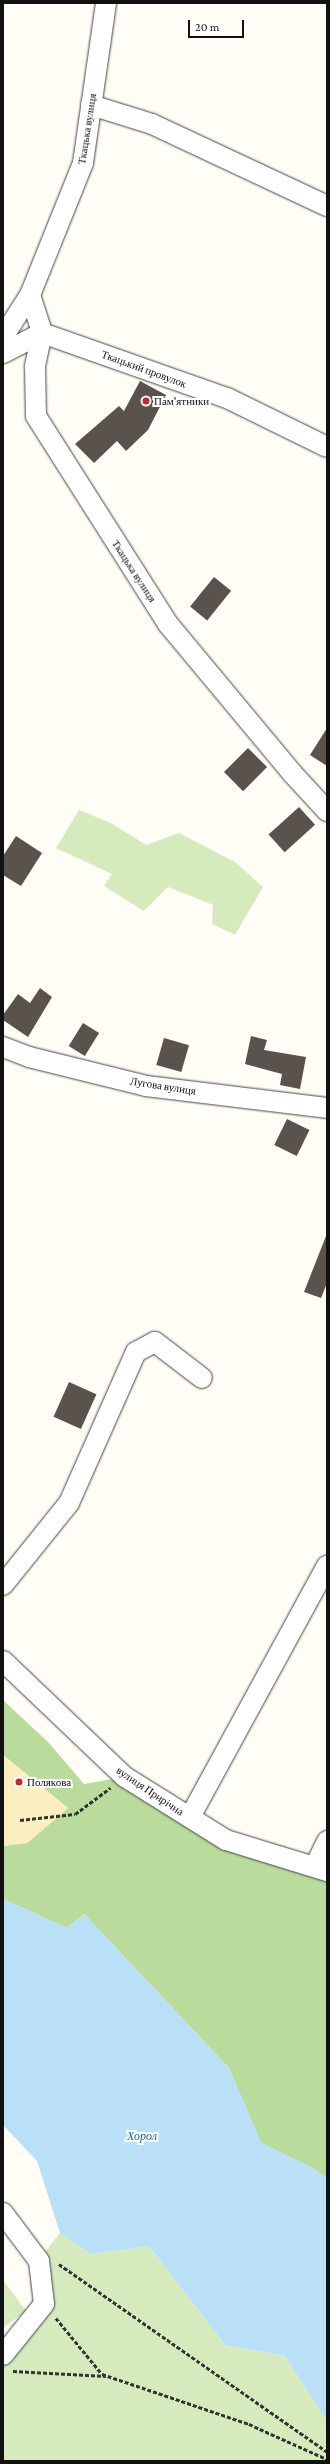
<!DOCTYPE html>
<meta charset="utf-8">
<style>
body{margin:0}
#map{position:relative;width:330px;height:2464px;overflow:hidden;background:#fffdf5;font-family:"Crimson Pro",serif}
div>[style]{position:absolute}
.green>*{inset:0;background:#d5ebbd}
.forest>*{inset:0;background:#b9dc9c}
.sand>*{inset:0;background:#fbeec1}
.water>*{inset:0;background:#b9e0f7}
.building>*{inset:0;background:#5a524d;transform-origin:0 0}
.path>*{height:2.5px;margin-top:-1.25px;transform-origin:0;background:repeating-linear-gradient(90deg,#333 0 4px,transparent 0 6px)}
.roads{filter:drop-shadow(0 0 1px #444) drop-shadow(0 0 1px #444)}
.minor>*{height:20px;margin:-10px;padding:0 10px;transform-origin:10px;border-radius:10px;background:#fff}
.dots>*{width:11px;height:11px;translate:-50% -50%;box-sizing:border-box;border:2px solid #fff;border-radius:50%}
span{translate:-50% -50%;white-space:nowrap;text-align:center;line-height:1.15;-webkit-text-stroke:4px #fff;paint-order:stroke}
.street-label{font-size:11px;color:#111}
.poi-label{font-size:11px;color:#111}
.left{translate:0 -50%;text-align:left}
.water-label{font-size:12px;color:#1768a6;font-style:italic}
.frame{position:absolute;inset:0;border:4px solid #111;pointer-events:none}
.scale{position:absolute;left:188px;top:20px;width:56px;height:18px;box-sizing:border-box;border:2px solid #111;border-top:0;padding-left:5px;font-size:12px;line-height:14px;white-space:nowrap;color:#111;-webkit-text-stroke:3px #fff;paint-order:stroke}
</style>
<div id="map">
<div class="green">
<i style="clip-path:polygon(79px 810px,111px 823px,146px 845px,179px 833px,235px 862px,263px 887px,235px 935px,212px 924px,213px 905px,168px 887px,144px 911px,104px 886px,112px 874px,56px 848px)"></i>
<i style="clip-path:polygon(60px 2233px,91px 2254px,149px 2246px,225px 2345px,285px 2356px,327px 2421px,327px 2461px,3px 2461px,3px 2355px,44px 2304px,44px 2253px)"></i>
<i style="clip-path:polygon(3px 2280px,26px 2311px,3px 2328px)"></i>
</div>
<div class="forest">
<i style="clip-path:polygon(3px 1700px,49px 1743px,84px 1784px,125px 1777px,226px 1840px,327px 1871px,327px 2178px,314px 2169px,261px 2143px,229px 2068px,84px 1914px,67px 1928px,3px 1899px,3px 1846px,27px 1843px,68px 1808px,3px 1755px)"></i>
</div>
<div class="sand">
<i style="clip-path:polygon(3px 1755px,68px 1808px,27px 1843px,3px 1846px)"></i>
</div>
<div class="water">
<i style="clip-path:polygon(3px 1899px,67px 1928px,84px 1914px,229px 2068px,261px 2143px,314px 2169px,327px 2178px,327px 2421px,285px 2356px,225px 2345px,149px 2246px,91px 2254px,60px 2233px,37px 2161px,3px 2125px)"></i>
</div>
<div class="building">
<i style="clip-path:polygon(140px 381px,166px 395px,148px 430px,126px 451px,117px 441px,94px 463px,75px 444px,119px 406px,124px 411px)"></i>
<i style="left:214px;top:577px;width:22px;height:38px;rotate:39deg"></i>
<i style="clip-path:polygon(327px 728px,327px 766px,310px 755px)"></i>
<i style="left:248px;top:748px;width:27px;height:34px;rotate:45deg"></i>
<i style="left:299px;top:807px;width:24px;height:41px;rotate:48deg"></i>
<i style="clip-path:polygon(16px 836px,42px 853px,21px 886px,3px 875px,3px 856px)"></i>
<i style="clip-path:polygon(40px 988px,52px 997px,28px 1037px,3px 1020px,3px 1015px,18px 994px,30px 1003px)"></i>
<i style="left:83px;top:1023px;width:19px;height:27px;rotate:32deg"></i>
<i style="clip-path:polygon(251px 1036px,267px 1040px,264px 1050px,306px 1057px,300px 1089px,280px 1085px,282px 1074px,245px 1064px)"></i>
<i style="left:164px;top:1038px;width:26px;height:28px;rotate:16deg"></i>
<i style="left:287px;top:1119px;width:25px;height:29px;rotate:26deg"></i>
<i style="clip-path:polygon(326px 1236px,327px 1283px,321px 1298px,304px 1292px)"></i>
<i style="left:69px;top:1382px;width:30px;height:38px;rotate:24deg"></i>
</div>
<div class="path">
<i style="left:20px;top:1820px;width:55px;rotate:-6.2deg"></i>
<i style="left:75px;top:1814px;width:44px;rotate:-36.6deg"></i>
<i style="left:59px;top:2264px;width:327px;rotate:35deg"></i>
<i style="left:56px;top:2318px;width:72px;rotate:50.6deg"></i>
<i style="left:102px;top:2374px;width:155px;rotate:18.8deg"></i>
<i style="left:249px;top:2424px;width:85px;rotate:24.2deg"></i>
<i style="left:13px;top:2371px;width:93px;rotate:3.1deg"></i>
</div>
<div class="roads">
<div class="minor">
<i style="left:91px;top:105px;width:64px;rotate:17.3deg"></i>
<i style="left:152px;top:124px;width:193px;rotate:25.1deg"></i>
<i style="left:30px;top:295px;width:40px;rotate:72deg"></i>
<i style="left:42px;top:333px;width:35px;rotate:102deg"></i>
<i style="left:35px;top:367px;width:49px;rotate:88.8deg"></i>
<i style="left:36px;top:416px;width:246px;rotate:57.6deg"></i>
<i style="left:168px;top:624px;width:194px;rotate:50.2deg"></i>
<i style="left:292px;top:773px;width:52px;rotate:47.4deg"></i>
<i style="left:3px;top:337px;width:50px;rotate:-57.3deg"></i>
<i style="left:30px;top:295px;width:142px;rotate:-68.1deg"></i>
<i style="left:83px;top:163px;width:162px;rotate:-81.8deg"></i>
<i style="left:3px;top:353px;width:44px;rotate:-27.1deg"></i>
<i style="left:42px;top:333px;width:196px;rotate:19.4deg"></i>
<i style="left:227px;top:398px;width:111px;rotate:26.1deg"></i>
<i style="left:3px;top:1047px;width:28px;rotate:21deg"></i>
<i style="left:29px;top:1057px;width:121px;rotate:13.9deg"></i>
<i style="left:146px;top:1086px;width:182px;rotate:6.9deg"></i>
<i style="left:3px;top:1585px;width:105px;rotate:-51.2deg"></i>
<i style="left:69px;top:1503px;width:165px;rotate:-66.1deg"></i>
<i style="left:136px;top:1352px;width:21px;rotate:-28deg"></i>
<i style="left:155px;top:1342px;width:59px;rotate:37.5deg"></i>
<i style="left:3px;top:1661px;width:168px;rotate:43.6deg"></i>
<i style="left:125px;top:1777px;width:119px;rotate:32deg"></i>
<i style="left:226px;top:1840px;width:106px;rotate:17.1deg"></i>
<i style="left:190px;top:1817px;width:286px;rotate:-61.4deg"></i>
<i style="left:315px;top:1866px;width:28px;rotate:-64deg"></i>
<i style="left:3px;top:2213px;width:60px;rotate:53.1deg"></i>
<i style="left:39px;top:2261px;width:43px;rotate:83.4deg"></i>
<i style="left:44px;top:2304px;width:65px;rotate:128.8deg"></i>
</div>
</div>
<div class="dots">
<i style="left:146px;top:401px;background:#c4262e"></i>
<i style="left:19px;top:1782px;background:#c4262e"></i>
</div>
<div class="street-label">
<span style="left:87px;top:129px;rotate:-81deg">Ткацька вулиця</span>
<span style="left:144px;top:369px;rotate:20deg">Ткацький провулок</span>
<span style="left:134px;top:571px;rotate:57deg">Ткацька вулиця</span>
<span style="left:163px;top:1086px;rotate:9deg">Лугова вулиця</span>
<span style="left:150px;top:1791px;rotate:34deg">вулиця Прирічна</span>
</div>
<div class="poi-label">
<span class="left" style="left:154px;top:401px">Пам'ятники</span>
<span class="left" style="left:27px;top:1782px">Полякова</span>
</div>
<div class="water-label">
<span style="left:142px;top:2137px">Хорол</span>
</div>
<div class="frame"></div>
<div class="scale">20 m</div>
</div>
